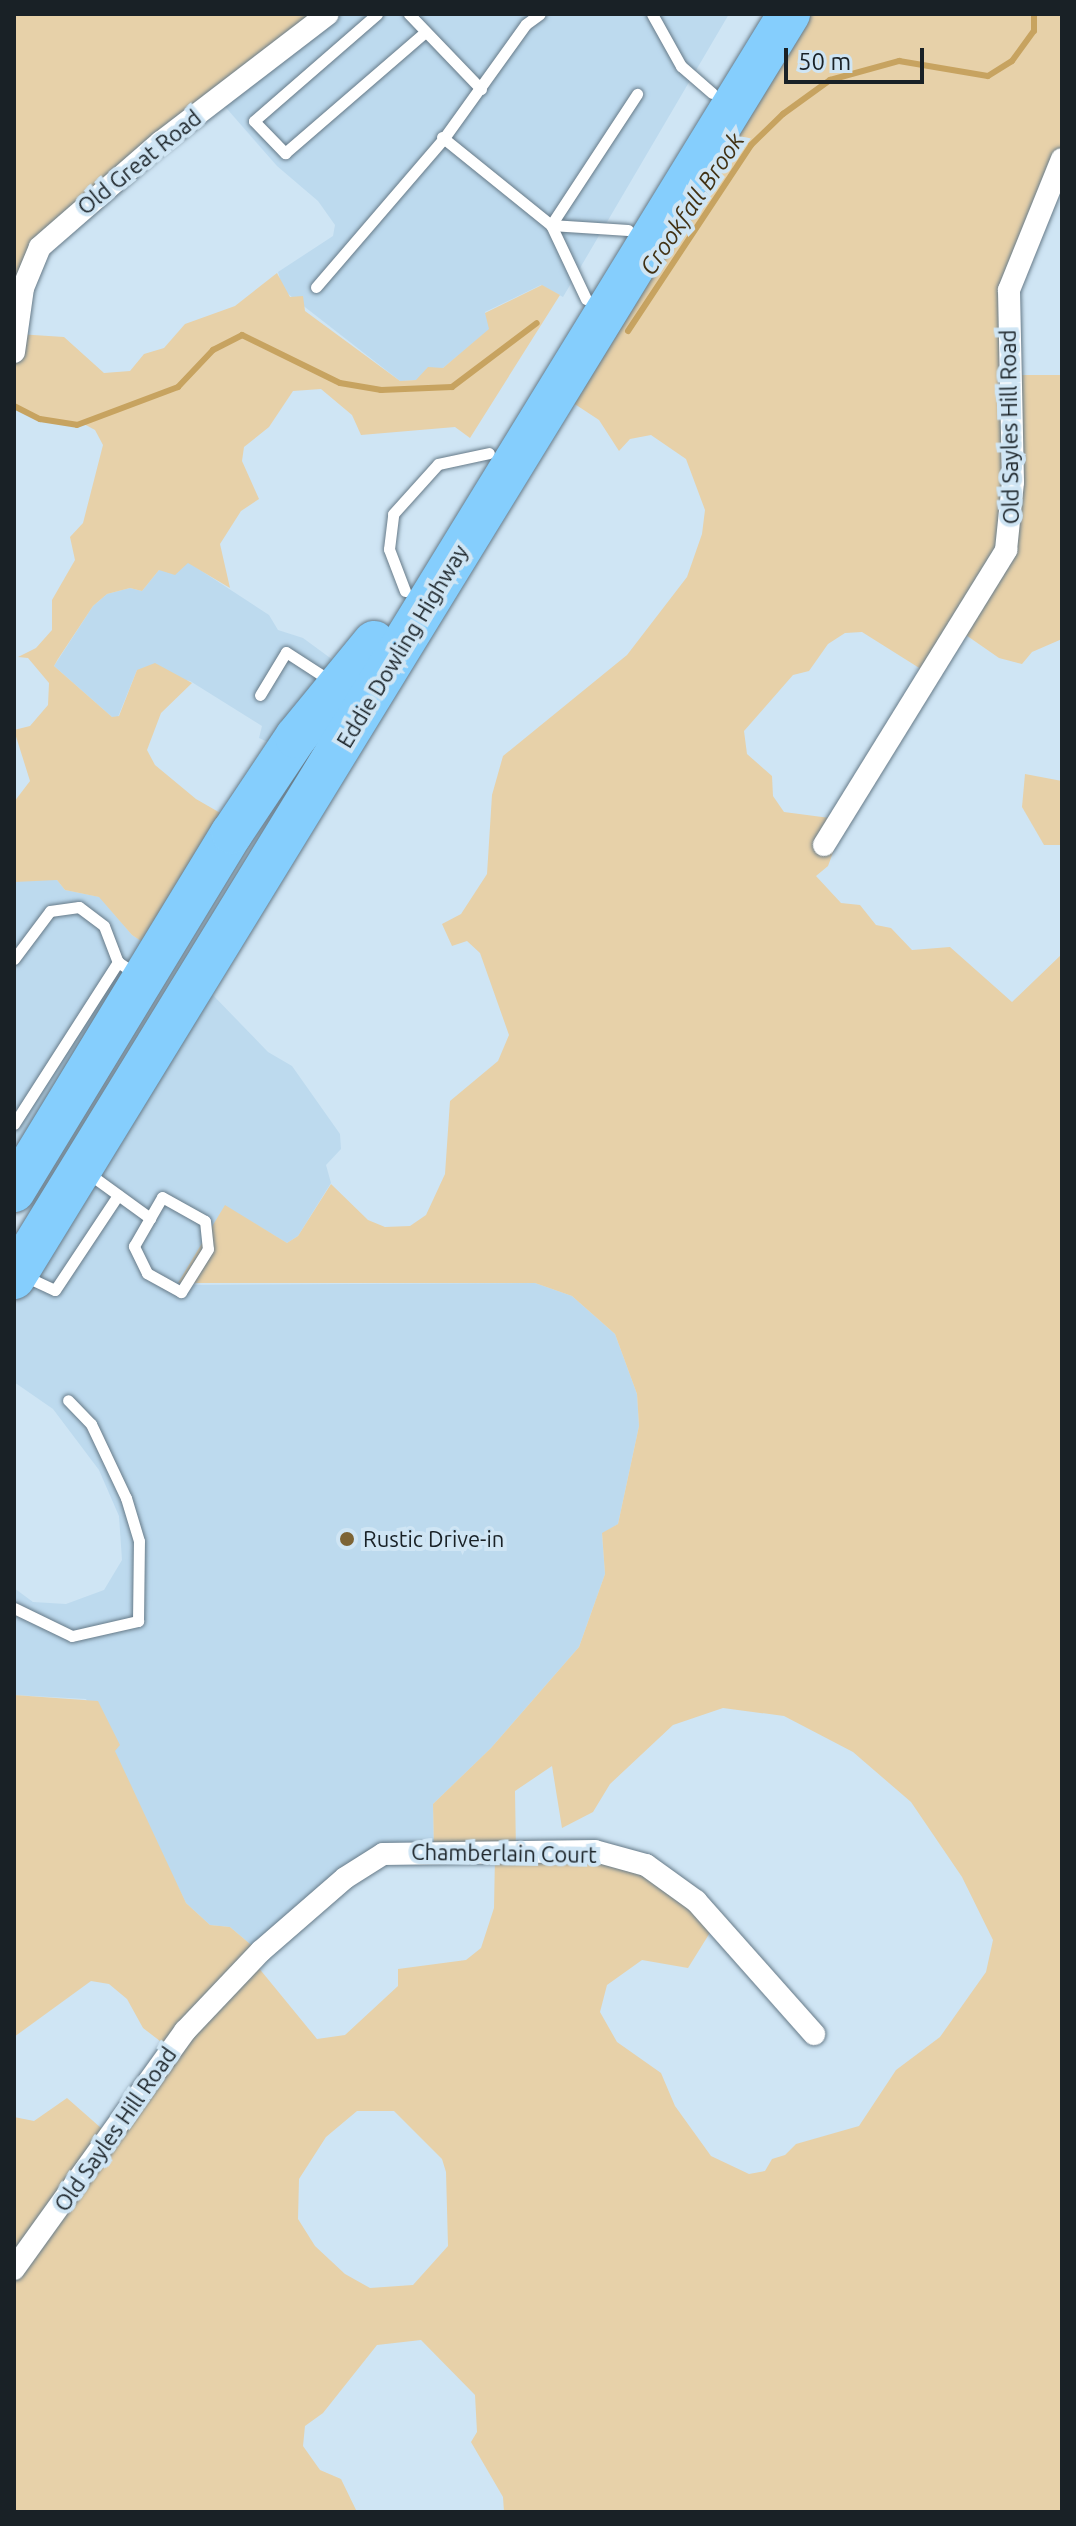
<!DOCTYPE html>
<style>
body{margin:0}
#map{position:relative;width:1076px;height:2526px;overflow:hidden;background:#cfe5f4;font-family:Ubuntu,sans-serif}
div>[style]{position:absolute}
.built>*{inset:0;background:#bddaee}
.green>*{inset:0;background:#e7d1a9}
.stream>*{height:6px;margin:-3px;padding:0 3px;transform-origin:3px;border-radius:3px;background:#c7a360}
.roads{filter:drop-shadow(0 0 2px #667a88) drop-shadow(0 0 2px #667a88)}
.lane>*{height:11px;margin:-5.5px;padding:0 5.5px;transform-origin:5.5px;border-radius:5.5px;background:#fff}
.street>*{height:22px;margin:-11px;padding:0 11px;transform-origin:11px;border-radius:11px;background:#fff}
.highway>*{height:42px;margin:-21px;padding:0 21px;transform-origin:21px;border-radius:21px;background:#85cefd}
.dots>*{width:22px;height:22px;translate:-50% -50%;box-sizing:border-box;border:4px solid #cfe5f4;border-radius:50%}
span{translate:-50% -50%;white-space:nowrap;text-align:center;line-height:1.15;-webkit-text-stroke:8px #cfe5f4;paint-order:stroke}
.street-label{font-size:22px;color:#192126}
.poi-label{font-size:22px;color:#192126}
.left{translate:0 -50%;text-align:left}
.water-label{font-size:24px;color:#423214;font-style:italic}
.frame{position:absolute;inset:0;border:16px solid #192126;pointer-events:none}
.scale{position:absolute;left:784px;top:48px;width:140px;height:36px;box-sizing:border-box;border:4px solid #192126;border-top:0;padding-left:10px;font-size:24px;line-height:28px;white-space:nowrap;color:#192126;-webkit-text-stroke:6px #cfe5f4;paint-order:stroke}
</style>
<div id="map">
<div class="built">
<i style="clip-path:polygon(328px 14px,729px 14px,563px 297px,541px 285px,485px 312px,490px 329px,443px 368px,428px 368px,417px 380px,400px 381px,283px 290px,278px 272px,333px 236px,335px 225px,318px 201px,277px 166px,221px 102px)"></i>
<i style="clip-path:polygon(188px 562px,269px 615px,278px 630px,303px 638px,333px 660px,279px 747px,259px 738px,262px 726px,190px 681px,137px 670px,118px 717px,112px 717px,54px 666px,93px 606px,107px 594px,130px 588px,142px 591px,159px 570px)"></i>
<i style="clip-path:polygon(26px 879px,57px 880px,65px 890px,100px 897px,132px 935px,153px 949px,14px 1176px,14px 882px)"></i>
<i style="clip-path:polygon(209px 991px,268px 1052px,292px 1066px,340px 1134px,341px 1149px,326px 1165px,331px 1183px,298px 1236px,287px 1243px,225px 1206px,179px 1285px,535px 1283px,572px 1296px,615px 1334px,637px 1394px,639px 1426px,618px 1524px,602px 1534px,605px 1574px,579px 1647px,491px 1748px,433px 1804px,434px 1852px,386px 1859px,263px 1955px,230px 1927px,210px 1925px,186px 1903px,86px 1699px,14px 1695px,14px 1588px,33px 1602px,66px 1604px,104px 1590px,122px 1560px,119px 1516px,99px 1470px,53px 1409px,14px 1382px,14px 1288px)"></i>
</div>
<div class="green">
<i style="clip-path:polygon(14px 14px,328px 14px,35px 253px,18px 334px,64px 337px,104px 373px,130px 371px,144px 354px,164px 348px,185px 324px,235px 306px,277px 273px,290px 297px,303px 296px,305px 311px,400px 381px,416px 380px,428px 367px,443px 368px,489px 329px,485px 313px,542px 285px,560px 295px,470px 438px,455px 427px,361px 435px,352px 415px,321px 389px,293px 391px,269px 427px,244px 447px,242px 461px,259px 499px,241px 511px,220px 544px,230px 588px,188px 563px,175px 575px,159px 570px,142px 591px,130px 588px,107px 594px,93px 606px,58px 659px,54px 666px,112px 717px,119px 716px,137px 670px,155px 663px,192px 683px,161px 713px,147px 750px,155px 765px,196px 799px,229px 818px,153px 949px,132px 935px,99px 897px,65px 890px,57px 880px,14px 882px,14px 802px,30px 781px,14px 730px,30px 726px,48px 705px,49px 683px,28px 658px,18px 657px,36px 648px,52px 630px,52px 600px,75px 560px,70px 537px,83px 523px,103px 445px,95px 430px,82px 423px,48px 421px,14px 408px)"></i>
<i style="clip-path:polygon(evenodd,799px 14px,1062px 14px,1062px 155px,1020px 252px,1011px 375px,1062px 375px,1062px 639px,1032px 652px,1022px 664px,999px 658px,963px 633px,932px 676px,862px 632px,845px 633px,828px 644px,809px 671px,793px 675px,744px 731px,747px 754px,772px 776px,773px 796px,784px 812px,845px 820px,828px 866px,816px 876px,841px 903px,860px 905px,876px 925px,891px 928px,912px 950px,950px 947px,1012px 1002px,1062px 954px,1062px 2512px,504px 2512px,503px 2497px,471px 2442px,477px 2432px,475px 2395px,421px 2340px,377px 2345px,323px 2413px,305px 2426px,303px 2446px,320px 2470px,341px 2479px,357px 2512px,14px 2512px,14px 2117px,34px 2121px,67px 2098px,109px 2135px,173px 2051px,143px 2028px,127px 1999px,109px 1984px,91px 1981px,14px 2037px,14px 1695px,98px 1701px,120px 1745px,115px 1751px,186px 1903px,210px 1925px,230px 1927px,263px 1955px,258px 1967px,317px 2039px,345px 2035px,398px 1986px,398px 1969px,466px 1960px,481px 1948px,494px 1908px,495px 1855px,434px 1852px,433px 1804px,491px 1748px,579px 1647px,605px 1574px,602px 1533px,618px 1524px,639px 1426px,637px 1394px,615px 1334px,572px 1296px,535px 1283px,178px 1283px,225px 1205px,287px 1243px,298px 1236px,331px 1184px,368px 1220px,385px 1227px,410px 1226px,426px 1215px,445px 1174px,450px 1101px,498px 1061px,509px 1035px,480px 953px,467px 941px,452px 946px,442px 924px,461px 914px,487px 874px,492px 795px,503px 756px,627px 655px,687px 577px,702px 534px,705px 510px,686px 459px,651px 435px,630px 439px,619px 451px,599px 420px,561px 395px,799px 14px,723px 1708px,784px 1716px,853px 1752px,911px 1802px,962px 1877px,993px 1940px,986px 1972px,940px 2037px,896px 2070px,859px 2126px,796px 2144px,785px 2155px,772px 2159px,765px 2171px,749px 2174px,711px 2156px,675px 2106px,661px 2073px,617px 2042px,600px 2012px,607px 1985px,642px 1960px,688px 1968px,716px 1923px,635px 1863px,516px 1852px,515px 1791px,552px 1766px,562px 1828px,593px 1812px,610px 1784px,673px 1725px,723px 1708px,799px 14px,357px 2111px,394px 2111px,442px 2159px,446px 2172px,448px 2246px,413px 2285px,370px 2288px,345px 2274px,315px 2246px,298px 2219px,299px 2179px,326px 2137px,357px 2111px)"></i>
<i style="clip-path:polygon(1025px 774px,1062px 781px,1062px 845px,1044px 845px,1022px 807px)"></i>
</div>
<div class="stream">
<i style="left:628px;top:331px;width:223px;rotate:-56.5deg"></i>
<i style="left:751px;top:145px;width:45px;rotate:-44.1deg"></i>
<i style="left:783px;top:114px;width:58px;rotate:-35.9deg"></i>
<i style="left:830px;top:80px;width:72px;rotate:-15.4deg"></i>
<i style="left:899px;top:61px;width:90px;rotate:9.6deg"></i>
<i style="left:988px;top:76px;width:28px;rotate:-32deg"></i>
<i style="left:1012px;top:61px;width:37px;rotate:-54deg"></i>
<i style="left:1034px;top:31px;width:17px;rotate:-90deg"></i>
<i style="left:14px;top:406px;width:29px;rotate:27deg"></i>
<i style="left:40px;top:419px;width:37px;rotate:9deg"></i>
<i style="left:77px;top:425px;width:108px;rotate:-20.6deg"></i>
<i style="left:178px;top:387px;width:51px;rotate:-46.6deg"></i>
<i style="left:213px;top:350px;width:33px;rotate:-27deg"></i>
<i style="left:242px;top:335px;width:109px;rotate:26.1deg"></i>
<i style="left:340px;top:383px;width:42px;rotate:9.7deg"></i>
<i style="left:381px;top:390px;width:71px;rotate:-2.4deg"></i>
<i style="left:452px;top:387px;width:106px;rotate:-37deg"></i>
</div>
<div class="roads">
<div class="lane">
<i style="left:377px;top:14px;width:163px;rotate:139deg"></i>
<i style="left:254px;top:121px;width:45px;rotate:45.9deg"></i>
<i style="left:285px;top:153px;width:185px;rotate:-40.8deg"></i>
<i style="left:409px;top:14px;width:104px;rotate:46.2deg"></i>
<i style="left:652px;top:14px;width:60px;rotate:60.9deg"></i>
<i style="left:681px;top:66px;width:41px;rotate:41.1deg"></i>
<i style="left:442px;top:137px;width:140px;rotate:38.9deg"></i>
<i style="left:551px;top:225px;width:82px;rotate:64.7deg"></i>
<i style="left:551px;top:225px;width:157px;rotate:-56.7deg"></i>
<i style="left:551px;top:225px;width:77px;rotate:3.7deg"></i>
<i style="left:316px;top:287px;width:196px;rotate:-49.3deg"></i>
<i style="left:444px;top:138px;width:140px;rotate:-54.3deg"></i>
<i style="left:526px;top:24px;width:17px;rotate:-36deg"></i>
<i style="left:405px;top:591px;width:45px;rotate:-110.9deg"></i>
<i style="left:389px;top:549px;width:35px;rotate:-83deg"></i>
<i style="left:393px;top:514px;width:67px;rotate:-48deg"></i>
<i style="left:438px;top:464px;width:52px;rotate:-12.2deg"></i>
<i style="left:260px;top:695px;width:50px;rotate:-58.8deg"></i>
<i style="left:286px;top:652px;width:54px;rotate:32.8deg"></i>
<i style="left:14px;top:959px;width:60px;rotate:-53.1deg"></i>
<i style="left:50px;top:911px;width:29px;rotate:-8deg"></i>
<i style="left:79px;top:907px;width:31px;rotate:37deg"></i>
<i style="left:104px;top:926px;width:39px;rotate:69deg"></i>
<i style="left:118px;top:962px;width:23px;rotate:34deg"></i>
<i style="left:14px;top:1124px;width:193px;rotate:-57.3deg"></i>
<i style="left:88px;top:1173px;width:77px;rotate:36deg"></i>
<i style="left:150px;top:1218px;width:24px;rotate:-60deg"></i>
<i style="left:162px;top:1197px;width:49px;rotate:29.2deg"></i>
<i style="left:205px;top:1221px;width:28px;rotate:84deg"></i>
<i style="left:208px;top:1249px;width:51px;rotate:122.1deg"></i>
<i style="left:181px;top:1292px;width:39px;rotate:-151deg"></i>
<i style="left:147px;top:1273px;width:30px;rotate:-116deg"></i>
<i style="left:134px;top:1246px;width:32px;rotate:-60deg"></i>
<i style="left:31px;top:1279px;width:26px;rotate:25deg"></i>
<i style="left:55px;top:1290px;width:114px;rotate:-56.4deg"></i>
<i style="left:14px;top:1608px;width:64px;rotate:25.8deg"></i>
<i style="left:72px;top:1636px;width:68px;rotate:-12.8deg"></i>
<i style="left:138px;top:1621px;width:80px;rotate:-89.3deg"></i>
<i style="left:139px;top:1541px;width:45px;rotate:-106.8deg"></i>
<i style="left:126px;top:1498px;width:82px;rotate:-115.3deg"></i>
<i style="left:91px;top:1424px;width:33px;rotate:-134deg"></i>
</div>
<div class="street">
<i style="left:14px;top:352px;width:65px;rotate:-82deg"></i>
<i style="left:23px;top:288px;width:44px;rotate:-67.5deg"></i>
<i style="left:40px;top:247px;width:160px;rotate:-41deg"></i>
<i style="left:161px;top:142px;width:210px;rotate:-37.5deg"></i>
<i style="left:824px;top:845px;width:347px;rotate:-58.3deg"></i>
<i style="left:1006px;top:550px;width:68px;rotate:-84.1deg"></i>
<i style="left:1013px;top:482px;width:192px;rotate:-91.2deg"></i>
<i style="left:1009px;top:290px;width:141px;rotate:-68deg"></i>
<i style="left:14px;top:2269px;width:293px;rotate:-54.3deg"></i>
<i style="left:185px;top:2031px;width:110px;rotate:-46.5deg"></i>
<i style="left:261px;top:1951px;width:111px;rotate:-41deg"></i>
<i style="left:345px;top:1878px;width:45px;rotate:-32.3deg"></i>
<i style="left:383px;top:1854px;width:212px;rotate:-0.8deg"></i>
<i style="left:595px;top:1851px;width:53px;rotate:15.4deg"></i>
<i style="left:646px;top:1865px;width:62px;rotate:35.8deg"></i>
<i style="left:696px;top:1901px;width:178px;rotate:48.4deg"></i>
</div>
<div class="highway">
<i style="left:14px;top:1191px;width:419px;rotate:-58.7deg"></i>
<i style="left:232px;top:833px;width:115px;rotate:-56.3deg"></i>
<i style="left:296px;top:737px;width:123px;rotate:-50.6deg"></i>
<i style="left:14px;top:1278px;width:1483px;rotate:-58.49deg"></i>
</div>
</div>
<div class="dots">
<i style="left:347px;top:1539px;background:#7d6435"></i>
</div>
<div class="street-label">
<span style="left:139px;top:162px;rotate:-39deg">Old Great Road</span>
<span style="left:1009px;top:427px;rotate:-91deg">Old Sayles Hill Road</span>
<span style="left:402px;top:646px;rotate:-59deg">Eddie Dowling Highway</span>
<span style="left:504px;top:1853px;rotate:1deg">Chamberlain Court</span>
<span style="left:115px;top:2129px;rotate:-55deg">Old Sayles Hill Road</span>
</div>
<div class="poi-label">
<span class="left" style="left:363px;top:1539px">Rustic Drive-in</span>
</div>
<div class="water-label">
<span style="left:692px;top:204px;rotate:-56deg">Crookfall Brook</span>
</div>
<div class="frame"></div>
<div class="scale">50 m</div>
</div>
